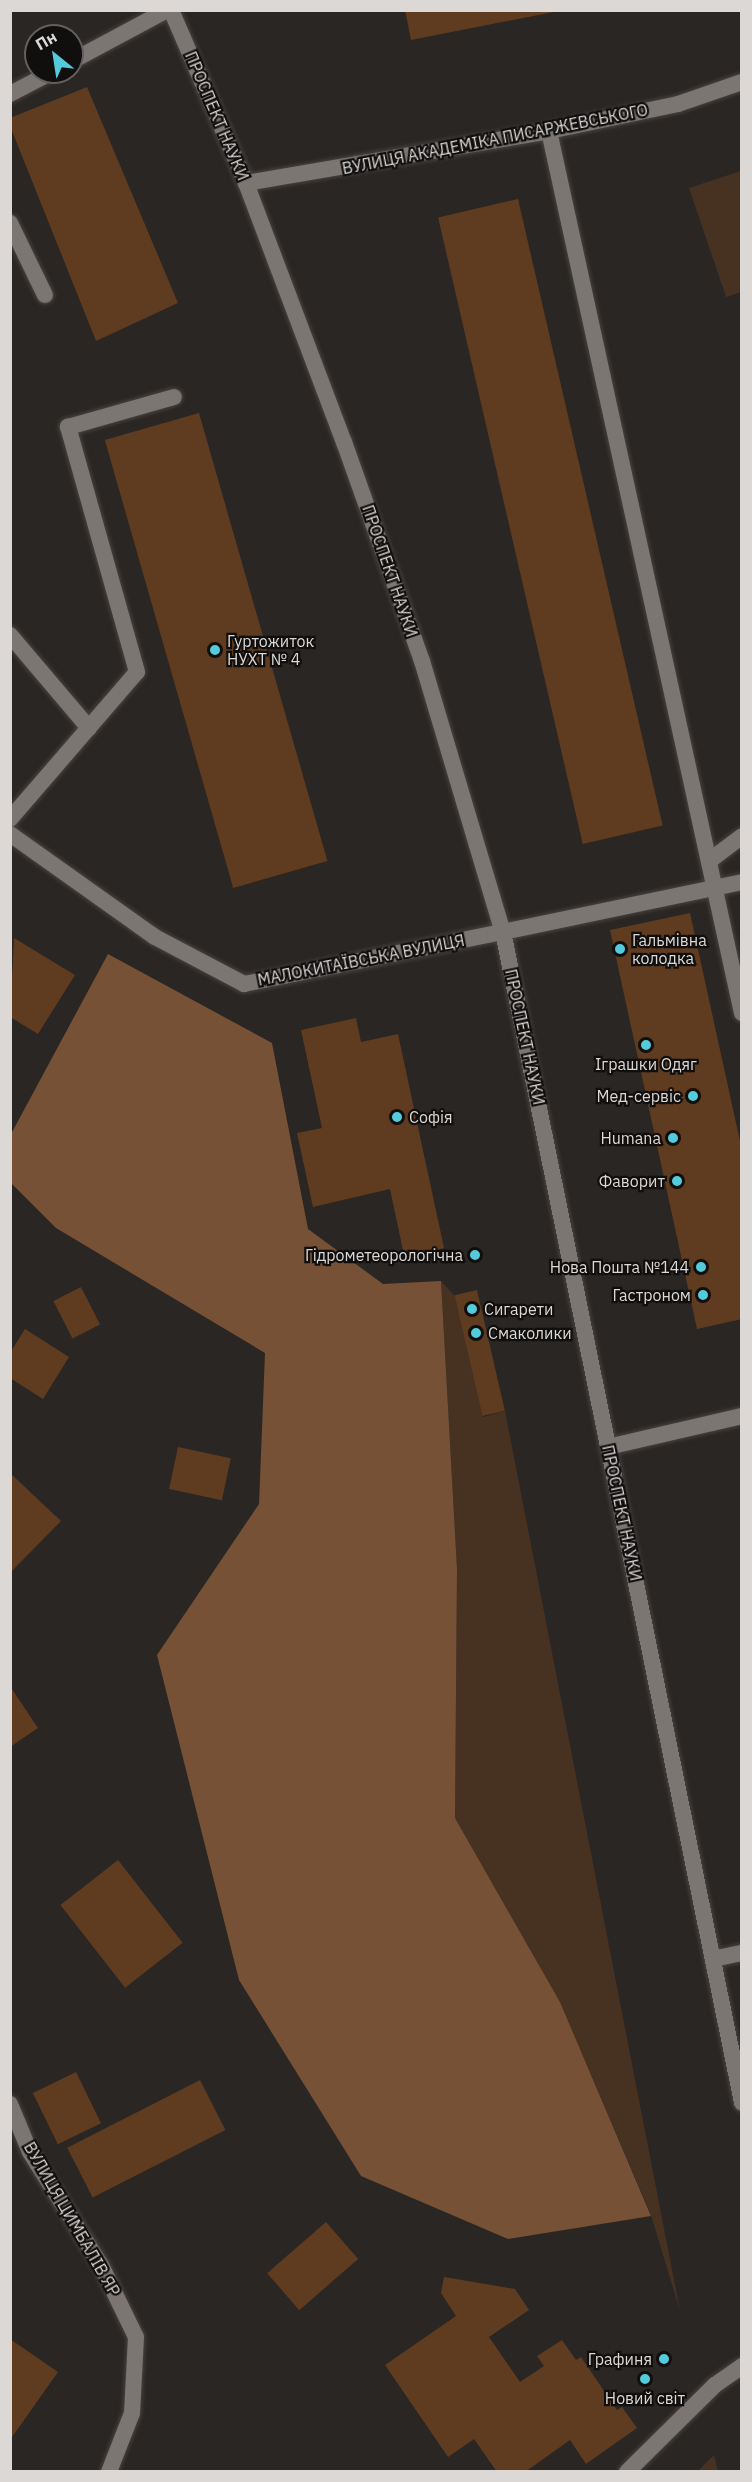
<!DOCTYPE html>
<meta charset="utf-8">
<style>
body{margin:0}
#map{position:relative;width:752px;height:2482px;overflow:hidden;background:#2a2623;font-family:"IBM Plex Sans",sans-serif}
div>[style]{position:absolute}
.green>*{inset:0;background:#473222}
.forest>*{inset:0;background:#765135}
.building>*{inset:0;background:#5f3b20;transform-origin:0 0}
.roads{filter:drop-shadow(0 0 2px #474341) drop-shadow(0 0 2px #474341)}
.service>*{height:16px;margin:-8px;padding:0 8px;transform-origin:8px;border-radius:8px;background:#7b7672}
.minor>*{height:16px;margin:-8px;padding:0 8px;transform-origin:8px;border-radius:8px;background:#7b7672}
.secondary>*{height:16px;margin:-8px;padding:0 8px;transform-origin:8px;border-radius:8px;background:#7b7672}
.dots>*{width:16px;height:16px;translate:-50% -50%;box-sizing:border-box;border:3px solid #110f0e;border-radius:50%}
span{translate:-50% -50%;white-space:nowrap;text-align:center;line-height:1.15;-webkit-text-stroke:4.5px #110f0e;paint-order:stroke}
.street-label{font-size:16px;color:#dbd8d6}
.poi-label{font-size:16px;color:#dbd8d6}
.left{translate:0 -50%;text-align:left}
.right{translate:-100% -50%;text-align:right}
.frame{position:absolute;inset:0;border:12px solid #dbd8d6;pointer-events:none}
.north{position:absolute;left:24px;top:24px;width:60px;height:60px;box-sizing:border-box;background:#110f0e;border:2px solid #625f5e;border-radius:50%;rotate:330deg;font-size:16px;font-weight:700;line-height:24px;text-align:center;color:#dbd8d6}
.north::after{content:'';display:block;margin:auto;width:21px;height:27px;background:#53cbdb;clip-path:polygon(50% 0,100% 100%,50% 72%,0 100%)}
</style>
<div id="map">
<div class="green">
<i style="clip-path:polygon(741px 171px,741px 292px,726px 297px,689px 188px)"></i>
<i style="clip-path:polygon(441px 1281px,455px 1296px,483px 1417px,505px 1411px,680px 2311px,651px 2215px,560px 2002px,455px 1818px,457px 1569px)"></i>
<i style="clip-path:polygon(714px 2455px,718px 2471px,698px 2471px)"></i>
</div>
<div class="forest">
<i style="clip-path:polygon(108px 954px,272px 1043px,308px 1229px,383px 1284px,441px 1281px,457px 1569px,455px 1818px,560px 2002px,651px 2216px,508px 2239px,361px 2176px,239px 1980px,157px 1655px,259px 1504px,265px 1353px,56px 1228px,11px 1183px,11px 1134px)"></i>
</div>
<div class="building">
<i style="clip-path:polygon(405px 10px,554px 10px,554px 12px,411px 40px)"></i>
<i style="clip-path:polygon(87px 87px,178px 303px,96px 341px,10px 126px,10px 118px)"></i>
<i style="left:518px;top:199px;width:643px;height:82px;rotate:77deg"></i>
<i style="left:199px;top:413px;width:466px;height:98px;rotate:74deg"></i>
<i style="clip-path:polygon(690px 913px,742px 1150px,742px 1319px,697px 1329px,610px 930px)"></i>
<i style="clip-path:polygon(14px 938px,75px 975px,38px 1034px,10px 1017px)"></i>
<i style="clip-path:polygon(356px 1018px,361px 1042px,398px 1034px,444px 1248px,405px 1260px,390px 1189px,313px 1207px,297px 1133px,322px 1128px,301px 1030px)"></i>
<i style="left:81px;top:1287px;width:42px;height:31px;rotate:63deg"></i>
<i style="left:477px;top:1290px;width:124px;height:23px;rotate:77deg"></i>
<i style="clip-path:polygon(25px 1329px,69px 1357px,43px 1399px,10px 1378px,10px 1353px)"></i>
<i style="left:178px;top:1447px;width:54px;height:43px;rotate:12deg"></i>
<i style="clip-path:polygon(10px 1473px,61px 1521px,10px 1573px)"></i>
<i style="clip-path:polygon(10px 1686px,38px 1728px,10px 1747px)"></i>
<i style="left:118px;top:1860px;width:105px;height:73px;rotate:52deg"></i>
<i style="left:76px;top:2072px;width:57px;height:48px;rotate:64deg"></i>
<i style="left:200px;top:2080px;width:56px;height:149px;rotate:63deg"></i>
<i style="left:326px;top:2222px;width:49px;height:78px;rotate:49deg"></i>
<i style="clip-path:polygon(444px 2277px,515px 2289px,529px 2310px,489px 2337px,520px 2382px,544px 2366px,537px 2356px,562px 2340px,576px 2360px,581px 2357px,617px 2410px,622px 2407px,637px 2428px,586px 2464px,570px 2440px,525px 2472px,497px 2472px,474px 2439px,448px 2457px,385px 2365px,456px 2316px,441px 2293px)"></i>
<i style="clip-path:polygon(10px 2339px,58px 2372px,10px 2440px)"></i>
</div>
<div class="roads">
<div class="service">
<i style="left:72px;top:61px;width:108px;rotate:-28.2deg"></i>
<i style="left:10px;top:94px;width:47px;rotate:-27.6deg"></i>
<i style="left:549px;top:131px;width:903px;rotate:77.66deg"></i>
<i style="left:10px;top:223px;width:80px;rotate:64.1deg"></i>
<i style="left:10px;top:635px;width:122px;rotate:49.7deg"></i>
<i style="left:10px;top:819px;width:194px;rotate:-49.2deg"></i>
<i style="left:137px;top:672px;width:255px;rotate:-105.7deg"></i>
<i style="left:68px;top:427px;width:110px;rotate:-15.8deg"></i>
<i style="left:709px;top:861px;width:41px;rotate:-37.1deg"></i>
<i style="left:503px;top:932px;width:244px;rotate:-11.8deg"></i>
<i style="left:713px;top:1959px;width:30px;rotate:-12deg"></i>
</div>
<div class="minor">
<i style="left:246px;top:183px;width:307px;rotate:-9.7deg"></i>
<i style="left:549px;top:131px;width:132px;rotate:-11.8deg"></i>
<i style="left:678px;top:104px;width:68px;rotate:-19deg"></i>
<i style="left:10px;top:834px;width:178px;rotate:35.4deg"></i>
<i style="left:155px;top:937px;width:101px;rotate:27.8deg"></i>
<i style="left:244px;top:984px;width:264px;rotate:-11.4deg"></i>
<i style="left:608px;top:1447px;width:138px;rotate:-13deg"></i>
<i style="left:10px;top:2104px;width:52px;rotate:67.4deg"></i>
<i style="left:30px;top:2152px;width:133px;rotate:57.9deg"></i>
<i style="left:101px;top:2265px;width:80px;rotate:64.1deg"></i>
<i style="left:136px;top:2337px;width:76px;rotate:93deg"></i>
<i style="left:132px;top:2413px;width:63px;rotate:111.3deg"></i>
<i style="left:627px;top:2472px;width:124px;rotate:-44.7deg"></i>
<i style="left:715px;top:2385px;width:33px;rotate:-35deg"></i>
</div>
<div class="secondary">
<i style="left:171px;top:10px;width:189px;rotate:66.6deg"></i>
<i style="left:246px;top:183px;width:277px;rotate:69.3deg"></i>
<i style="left:344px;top:442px;width:232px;rotate:70.4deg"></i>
<i style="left:422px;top:661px;width:283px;rotate:73.4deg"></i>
<i style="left:503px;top:932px;width:1195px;rotate:78.46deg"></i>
</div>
</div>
<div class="dots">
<i style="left:215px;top:650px;background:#53cbdb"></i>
<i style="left:620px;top:949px;background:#53cbdb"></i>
<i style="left:646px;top:1045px;background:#53cbdb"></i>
<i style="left:693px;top:1096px;background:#53cbdb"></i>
<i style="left:397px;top:1117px;background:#53cbdb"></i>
<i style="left:673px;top:1138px;background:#53cbdb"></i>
<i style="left:677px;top:1181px;background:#53cbdb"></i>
<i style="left:475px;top:1255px;background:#53cbdb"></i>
<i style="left:701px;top:1267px;background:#53cbdb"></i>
<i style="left:703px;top:1295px;background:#53cbdb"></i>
<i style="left:472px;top:1309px;background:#53cbdb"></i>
<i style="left:476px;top:1333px;background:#53cbdb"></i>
<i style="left:664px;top:2359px;background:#53cbdb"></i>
<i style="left:645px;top:2379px;background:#53cbdb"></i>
</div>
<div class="street-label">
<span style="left:217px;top:116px;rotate:67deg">ПРОСПЕКТ НАУКИ</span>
<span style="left:495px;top:139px;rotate:-11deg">ВУЛИЦЯ АКАДЕМІКА ПИСАРЖЕВСЬКОГО</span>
<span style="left:390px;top:571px;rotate:71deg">ПРОСПЕКТ НАУКИ</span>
<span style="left:361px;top:960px;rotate:-11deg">МАЛОКИТАЇВСЬКА ВУЛИЦЯ</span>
<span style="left:525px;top:1037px;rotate:78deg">ПРОСПЕКТ НАУКИ</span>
<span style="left:622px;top:1513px;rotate:78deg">ПРОСПЕКТ НАУКИ</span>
<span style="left:72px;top:2219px;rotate:60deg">ВУЛИЦЯ ЦИМБАЛІВ ЯР</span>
</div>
<div class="poi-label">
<span class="left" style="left:227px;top:650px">Гуртожиток<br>НУХТ № 4</span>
<span class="left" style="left:632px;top:949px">Гальмівна<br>колодка</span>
<span style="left:646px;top:1064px">Іграшки Одяг</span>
<span class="right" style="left:681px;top:1096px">Мед-сервіс</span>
<span class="left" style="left:409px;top:1117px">Софія</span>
<span class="right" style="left:661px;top:1138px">Humana</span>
<span class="right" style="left:665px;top:1181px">Фаворит</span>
<span class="right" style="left:463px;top:1255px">Гідрометеорологічна</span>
<span class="right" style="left:689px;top:1267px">Нова Пошта №144</span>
<span class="right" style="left:691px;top:1295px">Гастроном</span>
<span class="left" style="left:484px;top:1309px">Сигарети</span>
<span class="left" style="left:488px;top:1333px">Смаколики</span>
<span class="right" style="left:652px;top:2359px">Графиня</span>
<span style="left:645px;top:2398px">Новий світ</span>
</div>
<div class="frame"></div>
<div class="north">Пн</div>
</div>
